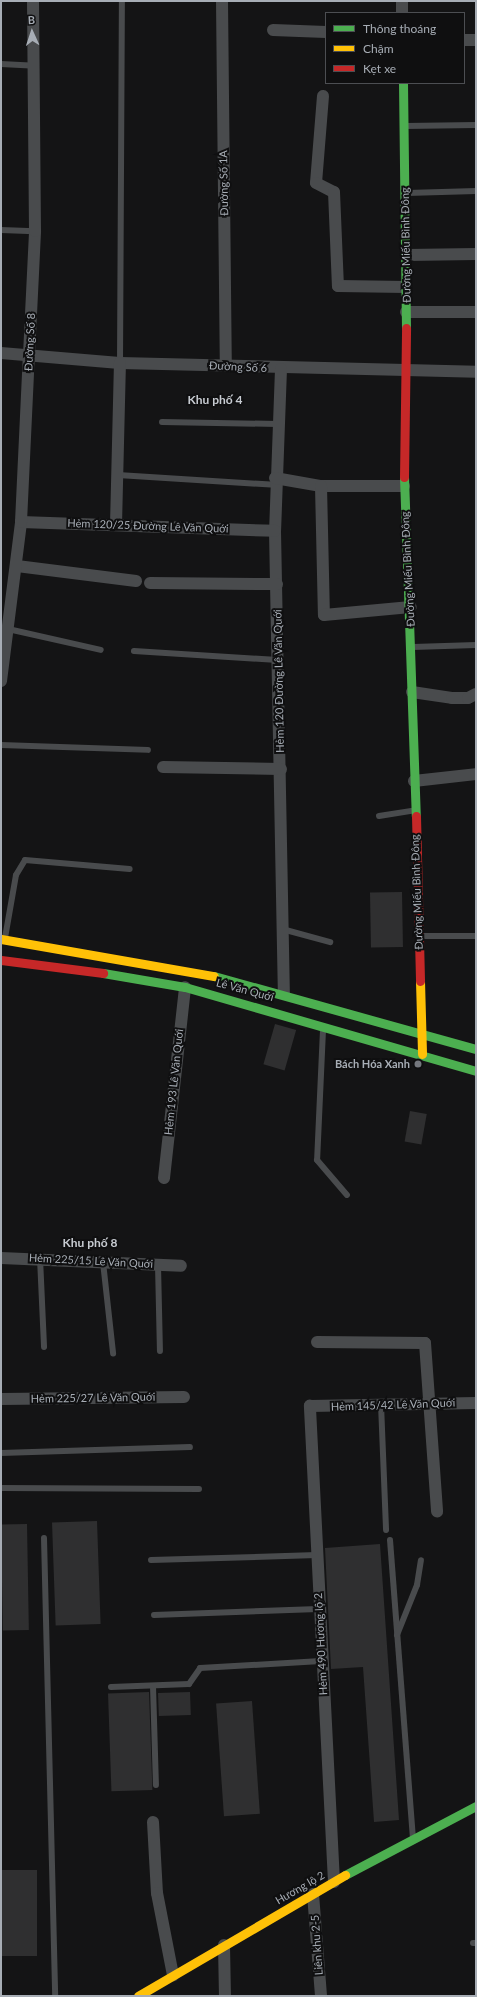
<!DOCTYPE html>
<meta charset="utf-8">
<style>
body{margin:0}
#map{position:relative;width:477px;height:1997px;overflow:hidden;background:#141415;font-family:Lato,sans-serif}
div>[style]{position:absolute}
.building>*{inset:0;background:#2f2f30;transform-origin:0 0}
.lane>*{height:6px;margin:-3px;padding:0 3px;transform-origin:3px;border-radius:3px;background:#494b4d}
.street>*{height:12px;margin:-6px;padding:0 6px;transform-origin:6px;border-radius:6px;background:#494b4d}
.fast>*{height:9px;margin:-4.5px;padding:0 4.5px;transform-origin:4.5px;border-radius:4.5px;background:#4caf50}
.slow>*{height:9px;margin:-4.5px;padding:0 4.5px;transform-origin:4.5px;border-radius:4.5px;background:#ffc107}
.jam>*{height:9px;margin:-4.5px;padding:0 4.5px;transform-origin:4.5px;border-radius:4.5px;background:#c62828}
.dots>*{width:11px;height:11px;translate:-50% -50%;box-sizing:border-box;border:2px solid #0f0f10;border-radius:50%}
span{translate:-50% -50%;white-space:nowrap;text-align:center;line-height:1.15;-webkit-text-stroke:4px #0f0f10;paint-order:stroke}
.street-label{font-size:11px;color:#a7adb5}
.poi-label{font-size:11px;color:#a7adb5;font-weight:700}
.right{translate:-100% -50%;text-align:right}
.neighbourhood-label{font-size:12px;color:#c7cbd1;font-weight:700}
.frame{position:absolute;inset:0;border:2px solid #a7adb5;pointer-events:none}
.legend{position:absolute;left:325px;top:12px;width:140px;height:72px;box-sizing:border-box;background:#0f0f10;border:1px solid #4c4e52;margin:0;padding:5px 7px;list-style:none;font-size:12px;color:#a7adb5}
.legend li{display:flex;align-items:center;gap:8px;height:20px}
.legend b{width:20px;border:1px solid #4c4e52}
.north{position:absolute;left:12px;top:12px;width:40px;height:40px;-webkit-text-stroke:3px #0f0f10;paint-order:stroke;rotate:357deg;font-size:11px;font-weight:700;line-height:16px;text-align:center;color:#a7adb5}
.north::after{content:'';display:block;margin:auto;width:14px;height:18px;background:#a7adb5;clip-path:polygon(50% 0,100% 100%,50% 72%,0 100%)}
</style>
<div id="map">
<div class="building">
<i style="left:402px;top:892px;width:55px;height:32px;rotate:89deg"></i>
<i style="left:275px;top:1024px;width:22px;height:42px;rotate:16deg"></i>
<i style="left:410px;top:1111px;width:17px;height:31px;rotate:10deg"></i>
<i style="left:97px;top:1521px;width:103px;height:45px;rotate:88deg"></i>
<i style="left:27px;top:1524px;width:106px;height:26px;rotate:89deg"></i>
<i style="clip-path:polygon(380px 1544px,399px 1820px,374px 1822px,363px 1667px,331px 1669px,325px 1548px)"></i>
<i style="left:149px;top:1692px;width:98px;height:41px;rotate:88deg"></i>
<i style="left:190px;top:1692px;width:23px;height:32px;rotate:88deg"></i>
<i style="left:252px;top:1701px;width:113px;height:36px;rotate:86deg"></i>
<i style="left:1px;top:1870px;width:36px;height:86px"></i>
</div>
<div class="lane">
<i style="left:1px;top:64px;width:34px;rotate:3deg"></i>
<i style="left:405px;top:126px;width:71px;rotate:-0.8deg"></i>
<i style="left:407px;top:193px;width:69px;rotate:-1.7deg"></i>
<i style="left:1px;top:230px;width:34px;rotate:2deg"></i>
<i style="left:120px;top:363px;width:362px;rotate:-89.7deg"></i>
<i style="left:162px;top:422px;width:116px;rotate:1deg"></i>
<i style="left:118px;top:475px;width:157px;rotate:3.6deg"></i>
<i style="left:8px;top:629px;width:95px;rotate:12.7deg"></i>
<i style="left:413px;top:647px;width:63px;rotate:-1.8deg"></i>
<i style="left:134px;top:651px;width:144px;rotate:3.6deg"></i>
<i style="left:1px;top:745px;width:147px;rotate:1.9deg"></i>
<i style="left:379px;top:816px;width:36px;rotate:-9deg"></i>
<i style="left:282px;top:929px;width:50px;rotate:15.2deg"></i>
<i style="left:422px;top:936px;width:54px"></i>
<i style="left:5px;top:938px;width:64px;rotate:-80.1deg"></i>
<i style="left:16px;top:875px;width:17px;rotate:-59deg"></i>
<i style="left:25px;top:860px;width:105px;rotate:4.9deg"></i>
<i style="left:323px;top:1030px;width:130px;rotate:92.6deg"></i>
<i style="left:317px;top:1160px;width:46px;rotate:49.4deg"></i>
<i style="left:40px;top:1258px;width:89px;rotate:87.4deg"></i>
<i style="left:103px;top:1262px;width:92px;rotate:83.7deg"></i>
<i style="left:158px;top:1265px;width:86px;rotate:88.7deg"></i>
<i style="left:381px;top:1404px;width:126px;rotate:87.7deg"></i>
<i style="left:1px;top:1453px;width:189px;rotate:-1.8deg"></i>
<i style="left:1px;top:1488px;width:198px;rotate:0.3deg"></i>
<i style="left:44px;top:1538px;width:458px;rotate:88.6deg"></i>
<i style="left:390px;top:1540px;width:297px;rotate:85.6deg"></i>
<i style="left:151px;top:1560px;width:166px;rotate:-1.7deg"></i>
<i style="left:154px;top:1615px;width:164px;rotate:-2.1deg"></i>
<i style="left:397px;top:1635px;width:54px;rotate:-68.2deg"></i>
<i style="left:417px;top:1585px;width:25px;rotate:-81deg"></i>
<i style="left:153px;top:1686px;width:99px;rotate:88.3deg"></i>
<i style="left:111px;top:1687px;width:78px;rotate:-2.2deg"></i>
<i style="left:189px;top:1684px;width:19px;rotate:-55deg"></i>
<i style="left:200px;top:1668px;width:121px;rotate:-3.3deg"></i>
<i style="left:473px;top:1943px;width:3px"></i>
</div>
<div class="street">
<i style="left:222px;top:1px;width:365px;rotate:89.4deg"></i>
<i style="left:402px;top:1px;width:12px;rotate:90deg"></i>
<i style="left:273px;top:30px;width:53px;rotate:2.2deg"></i>
<i style="left:464px;top:40px;width:12px"></i>
<i style="left:323px;top:96px;width:87px;rotate:94.6deg"></i>
<i style="left:316px;top:183px;width:20px;rotate:27deg"></i>
<i style="left:334px;top:192px;width:94px;rotate:87.6deg"></i>
<i style="left:338px;top:286px;width:68px;rotate:0.8deg"></i>
<i style="left:407px;top:255px;width:69px;rotate:-0.8deg"></i>
<i style="left:406px;top:312px;width:70px"></i>
<i style="left:1px;top:353px;width:119px;rotate:4.8deg"></i>
<i style="left:120px;top:363px;width:356px;rotate:1.4deg"></i>
<i style="left:281px;top:369px;width:162px;rotate:92.1deg"></i>
<i style="left:275px;top:531px;width:462px;rotate:88.9deg"></i>
<i style="left:275px;top:478px;width:47px;rotate:9.9deg"></i>
<i style="left:321px;top:486px;width:83px"></i>
<i style="left:321px;top:486px;width:129px;rotate:88.7deg"></i>
<i style="left:324px;top:615px;width:87px;rotate:-5.3deg"></i>
<i style="left:21px;top:522px;width:254px;rotate:2deg"></i>
<i style="left:116px;top:525px;width:162px;rotate:-88.6deg"></i>
<i style="left:17px;top:566px;width:120px;rotate:7.2deg"></i>
<i style="left:150px;top:583px;width:127px;rotate:0.5deg"></i>
<i style="left:1px;top:681px;width:160px;rotate:-82.8deg"></i>
<i style="left:21px;top:522px;width:167px;rotate:-87.3deg"></i>
<i style="left:29px;top:355px;width:124px;rotate:-87.2deg"></i>
<i style="left:35px;top:231px;width:230px;rotate:-90.5deg"></i>
<i style="left:412px;top:692px;width:40px;rotate:8.5deg"></i>
<i style="left:452px;top:698px;width:16px"></i>
<i style="left:468px;top:698px;width:9px;rotate:-27deg"></i>
<i style="left:163px;top:767px;width:118px;rotate:1deg"></i>
<i style="left:414px;top:781px;width:62px;rotate:-6.4deg"></i>
<i style="left:164px;top:1178px;width:192px;rotate:-83.7deg"></i>
<i style="left:1px;top:1258px;width:180px;rotate:2.5deg"></i>
<i style="left:317px;top:1342px;width:108px;rotate:0.5deg"></i>
<i style="left:425px;top:1343px;width:169px;rotate:85.9deg"></i>
<i style="left:1px;top:1399px;width:183px;rotate:-0.6deg"></i>
<i style="left:153px;top:1822px;width:71px;rotate:86.8deg"></i>
<i style="left:157px;top:1893px;width:84px;rotate:79deg"></i>
<i style="left:334px;top:1882px;width:477px;rotate:-92.9deg"></i>
<i style="left:310px;top:1406px;width:166px;rotate:-1deg"></i>
<i style="left:313px;top:1894px;width:102px;rotate:85.5deg"></i>
<i style="left:224px;top:1945px;width:51px;rotate:88.9deg"></i>
</div>
<div class="fast">
<i style="left:403px;top:83px;width:245px;rotate:89.3deg"></i>
<i style="left:404px;top:477px;width:339px;rotate:88deg"></i>
<i style="left:103px;top:973px;width:83px;rotate:9.7deg"></i>
<i style="left:185px;top:987px;width:303px;rotate:16.1deg"></i>
<i style="left:214px;top:976px;width:272px;rotate:15.6deg"></i>
<i style="left:345px;top:1875px;width:148px;rotate:-27.8deg"></i>
</div>
<div class="slow">
<i style="left:1px;top:939px;width:216px;rotate:9.9deg"></i>
<i style="left:420px;top:981px;width:73px;rotate:88.4deg"></i>
<i style="left:138px;top:1996px;width:240px;rotate:-30.3deg"></i>
</div>
<div class="jam">
<i style="left:404px;top:477px;width:149px;rotate:-89.2deg"></i>
<i style="left:416px;top:816px;width:165px;rotate:88.6deg"></i>
<i style="left:1px;top:960px;width:103px;rotate:7.3deg"></i>
</div>
<div class="dots">
<i style="left:418px;top:1064px;background:#74777d"></i>
</div>
<div class="street-label">
<span style="left:224px;top:183px;rotate:-91deg">Đường Số 1A</span>
<span style="left:406px;top:245px;rotate:-91deg">Đường Miếu Bình Đông</span>
<span style="left:30px;top:342px;rotate:-87deg">Đường Số 8</span>
<span style="left:238px;top:367px;rotate:3deg">Đường Số 6</span>
<span style="left:148px;top:526px;rotate:2deg">Hẻm 120/25 Đường Lê Văn Quới</span>
<span style="left:408px;top:569px;rotate:-93deg">Đường Miếu Bình Đông</span>
<span style="left:279px;top:681px;rotate:-91deg">Hẻm 120 Đường Lê Văn Quới</span>
<span style="left:417px;top:892px;rotate:-92deg">Đường Miếu Bình Đông</span>
<span style="left:245px;top:990px;rotate:15deg">Lê Văn Quới</span>
<span style="left:174px;top:1082px;rotate:-84deg">Hẻm 193 Lê Văn Quới</span>
<span style="left:91px;top:1261px;rotate:3deg">Hẻm 225/15 Lê Văn Quới</span>
<span style="left:93px;top:1398px;rotate:-1deg">Hẻm 225/27 Lê Văn Quới</span>
<span style="left:393px;top:1405px;rotate:-2deg">Hẻm 145/42 Lê Văn Quới</span>
<span style="left:321px;top:1644px;rotate:-93deg">Hẻm 490 Hương lộ 2</span>
<span style="left:300px;top:1888px;rotate:-30deg">Hương lộ 2</span>
<span style="left:317px;top:1945px;rotate:-94deg">Liên khu 2-5</span>
</div>
<div class="poi-label">
<span class="right" style="left:410px;top:1064px">Bách Hóa Xanh</span>
</div>
<div class="neighbourhood-label">
<span style="left:215px;top:400px">Khu phố 4</span>
<span style="left:90px;top:1243px">Khu phố 8</span>
</div>
<div class="frame"></div>
<ul class="legend">
<li><b style="height:5px;background:#4caf50"></b>Thông thoáng</li>
<li><b style="height:5px;background:#ffc107"></b>Chậm</li>
<li><b style="height:5px;background:#c62828"></b>Kẹt xe</li>
</ul>
<div class="north">B</div>
</div>
